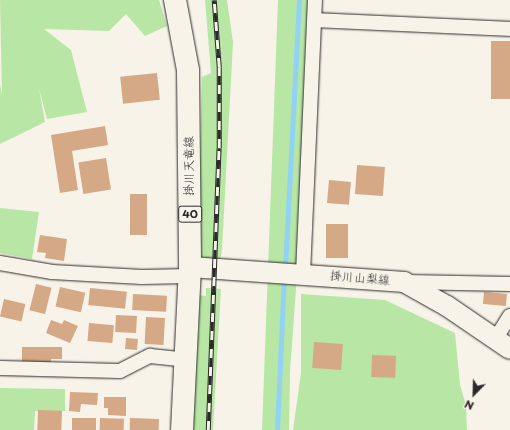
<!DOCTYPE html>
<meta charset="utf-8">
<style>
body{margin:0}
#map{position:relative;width:510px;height:430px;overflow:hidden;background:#f7f3e8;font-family:"Playpen Sans","Klee One",sans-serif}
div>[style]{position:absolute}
.green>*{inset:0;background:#b8e6a5}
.stream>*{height:4.5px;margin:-2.25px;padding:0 2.25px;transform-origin:2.25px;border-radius:2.25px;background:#92d3f4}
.building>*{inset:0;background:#d5a886;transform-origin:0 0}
.roads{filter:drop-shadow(0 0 1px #2b2b2b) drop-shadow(0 0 1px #2b2b2b)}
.street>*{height:14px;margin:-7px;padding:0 7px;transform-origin:7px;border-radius:7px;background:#f7f3e8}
.secondary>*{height:20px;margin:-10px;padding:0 10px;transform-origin:10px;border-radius:10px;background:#f7f3e8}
.primary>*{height:22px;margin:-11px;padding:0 11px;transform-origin:11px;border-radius:11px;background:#f7f3e8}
.rail>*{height:4.5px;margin-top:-2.25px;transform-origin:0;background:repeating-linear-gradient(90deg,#f7f3e8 0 9px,#2b2b2b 0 18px);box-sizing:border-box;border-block:1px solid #2b2b2b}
span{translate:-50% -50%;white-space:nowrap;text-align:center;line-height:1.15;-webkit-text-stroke:4px #f7f3e8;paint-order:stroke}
.shield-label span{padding:1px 3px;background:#f7f3e8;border:1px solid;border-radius:3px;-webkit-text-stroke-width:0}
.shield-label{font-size:11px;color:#2b2b2b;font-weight:700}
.street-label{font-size:12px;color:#2b2b2b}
.north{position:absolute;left:454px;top:374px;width:40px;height:40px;-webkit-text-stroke:3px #f7f3e8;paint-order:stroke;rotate:203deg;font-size:11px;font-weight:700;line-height:16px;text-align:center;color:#2b2b2b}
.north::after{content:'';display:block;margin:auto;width:14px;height:18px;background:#2b2b2b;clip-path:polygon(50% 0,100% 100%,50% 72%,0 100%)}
</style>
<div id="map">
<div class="green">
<i style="clip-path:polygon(0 0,159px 0,167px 26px,145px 36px,126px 14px,109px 31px,44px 29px,71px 50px,87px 112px,47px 119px,39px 88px,45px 122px,0 144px,0 85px,2px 95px)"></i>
<i style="clip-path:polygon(205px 0,227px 0,233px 42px,222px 250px,220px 261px,211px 262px,201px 256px,198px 248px,202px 77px,211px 73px)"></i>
<i style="clip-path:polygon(278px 0,309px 0,298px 261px,290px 372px,289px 430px,262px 430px)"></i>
<i style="clip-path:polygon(0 208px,39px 212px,32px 259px,0 253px)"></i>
<i style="clip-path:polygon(206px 288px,221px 289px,213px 430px,192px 430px,196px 295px,206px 296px)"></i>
<i style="clip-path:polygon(301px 294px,385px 300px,455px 333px,460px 385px,466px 405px,467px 430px,293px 430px,301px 373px)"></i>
<i style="clip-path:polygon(0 388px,65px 389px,65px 411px,35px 411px,34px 430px,0 430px)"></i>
</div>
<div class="stream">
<i style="left:285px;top:268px;width:268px;rotate:-87deg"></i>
<i style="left:277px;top:430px;width:152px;rotate:-87.4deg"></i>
</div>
<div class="building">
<i style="left:491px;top:41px;width:19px;height:58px"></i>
<i style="left:157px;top:73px;width:27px;height:37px;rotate:84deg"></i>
<i style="clip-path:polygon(105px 126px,108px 145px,72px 151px,78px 190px,60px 193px,51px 135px)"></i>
<i style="left:106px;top:158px;width:32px;height:28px;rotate:81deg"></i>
<i style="left:357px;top:165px;width:28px;height:29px;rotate:4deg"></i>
<i style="left:329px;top:180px;width:22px;height:23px;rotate:5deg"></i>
<i style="left:130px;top:194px;width:17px;height:41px"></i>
<i style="left:326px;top:224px;width:22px;height:34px"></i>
<i style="clip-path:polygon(40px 235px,67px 239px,64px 261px,45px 258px,46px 253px,37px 252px)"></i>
<i style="left:36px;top:284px;width:16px;height:27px;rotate:14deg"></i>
<i style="left:60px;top:287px;width:26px;height:20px;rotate:13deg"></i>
<i style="left:90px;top:288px;width:37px;height:17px;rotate:6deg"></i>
<i style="left:484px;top:292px;width:23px;height:12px;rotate:5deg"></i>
<i style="left:133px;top:294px;width:34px;height:16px;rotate:3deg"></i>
<i style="left:4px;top:299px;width:22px;height:18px;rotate:13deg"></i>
<i style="left:116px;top:315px;width:21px;height:17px;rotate:3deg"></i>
<i style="left:146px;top:317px;width:19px;height:27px;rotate:3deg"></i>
<i style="clip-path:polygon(51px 320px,62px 324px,64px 320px,78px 326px,70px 343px,46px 333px)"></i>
<i style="left:89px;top:323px;width:25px;height:18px;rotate:5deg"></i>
<i style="left:126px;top:338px;width:12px;height:11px;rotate:5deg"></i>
<i style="left:314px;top:342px;width:29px;height:26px;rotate:4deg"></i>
<i style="clip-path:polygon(22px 347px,62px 347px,62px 359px,51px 359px,51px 365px,22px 365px)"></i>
<i style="left:372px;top:355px;width:24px;height:22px;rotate:2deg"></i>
<i style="clip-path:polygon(70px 392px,98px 393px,97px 405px,81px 404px,80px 412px,69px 411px)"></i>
<i style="clip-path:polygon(104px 397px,126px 397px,126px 416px,108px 415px,108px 408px,104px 408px)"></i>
<i style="left:38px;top:410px;width:24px;height:20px;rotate:2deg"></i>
<i style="left:72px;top:418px;width:24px;height:12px"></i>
<i style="left:100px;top:418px;width:24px;height:12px;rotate:2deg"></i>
<i style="left:130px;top:418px;width:29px;height:12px;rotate:2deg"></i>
</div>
<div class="roads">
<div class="street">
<i style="left:315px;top:20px;width:195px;rotate:2.6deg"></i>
<i style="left:0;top:263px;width:53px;rotate:9.8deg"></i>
<i style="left:52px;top:272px;width:90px;rotate:3.2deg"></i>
<i style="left:142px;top:277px;width:48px;rotate:-1.2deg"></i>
<i style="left:303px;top:274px;width:274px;rotate:-87.5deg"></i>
<i style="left:406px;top:282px;width:104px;rotate:1.1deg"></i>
<i style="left:496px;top:338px;width:26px;rotate:-58deg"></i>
<i style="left:0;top:368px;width:120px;rotate:1.4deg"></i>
<i style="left:120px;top:371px;width:34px;rotate:-27deg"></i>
<i style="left:150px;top:356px;width:36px;rotate:6deg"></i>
</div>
<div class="secondary">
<i style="left:190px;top:267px;width:215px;rotate:4deg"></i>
<i style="left:404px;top:282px;width:49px;rotate:29.2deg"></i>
<i style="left:447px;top:306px;width:76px;rotate:34.3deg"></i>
</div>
<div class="primary">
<i style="left:175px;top:0;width:71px;rotate:79.5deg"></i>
<i style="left:188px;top:70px;width:197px;rotate:89.4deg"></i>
<i style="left:190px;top:267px;width:163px;rotate:92.8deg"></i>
</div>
</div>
<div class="rail">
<i style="left:208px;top:430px;width:282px;rotate:-87.8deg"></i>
<i style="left:219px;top:148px;width:81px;rotate:-90deg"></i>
<i style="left:219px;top:67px;width:67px;rotate:-94.3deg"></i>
</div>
<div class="shield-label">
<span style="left:190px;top:214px">40</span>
</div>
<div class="street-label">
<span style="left:189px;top:166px;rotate:-90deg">掛川天竜線</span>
<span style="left:360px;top:278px;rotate:5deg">掛川山梨線</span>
</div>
<div class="north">N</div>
</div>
